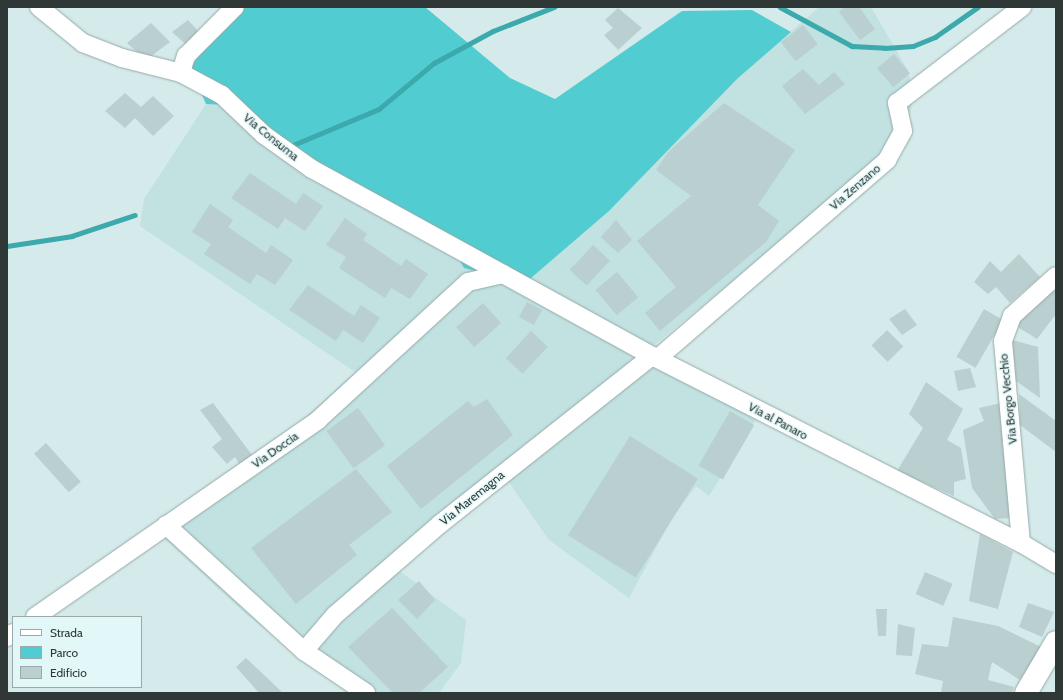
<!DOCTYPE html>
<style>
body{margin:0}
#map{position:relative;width:1063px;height:700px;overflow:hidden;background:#d5eaea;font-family:Cabin,sans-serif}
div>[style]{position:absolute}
.built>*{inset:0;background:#c2e1e1}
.green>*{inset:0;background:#51cdd1}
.stream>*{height:4.5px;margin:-2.25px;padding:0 2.25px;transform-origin:2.25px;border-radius:2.25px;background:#3ca9ac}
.building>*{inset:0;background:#bacfcf;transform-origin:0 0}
.roads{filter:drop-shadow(0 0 1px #95a9a9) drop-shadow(0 0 1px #95a9a9)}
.minor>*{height:18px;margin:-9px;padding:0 9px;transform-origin:9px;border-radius:9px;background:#fff}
.major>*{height:22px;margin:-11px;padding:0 11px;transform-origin:11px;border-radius:11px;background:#fff}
span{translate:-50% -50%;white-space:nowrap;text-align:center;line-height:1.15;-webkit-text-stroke:3px #e2f7f7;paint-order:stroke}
.street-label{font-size:12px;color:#2f3737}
.frame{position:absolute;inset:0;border:8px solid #2f3737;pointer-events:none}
.legend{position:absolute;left:12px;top:616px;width:130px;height:72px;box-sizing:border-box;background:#e2f7f7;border:1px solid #9aaaaa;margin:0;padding:5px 7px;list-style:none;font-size:12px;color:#2f3737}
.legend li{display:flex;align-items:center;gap:8px;height:20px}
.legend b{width:20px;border:1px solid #9aaaaa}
</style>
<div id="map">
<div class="built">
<i style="clip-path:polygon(819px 7px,871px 7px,907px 69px,914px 93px,907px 132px,857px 179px,642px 355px,763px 408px,709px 496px,696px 486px,672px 518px,629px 598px,549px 540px,501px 471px,386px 561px,466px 620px,461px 663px,439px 693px,356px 693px,299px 656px,246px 614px,157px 532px,273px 453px,302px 420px,355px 372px,140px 226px,144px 199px,206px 104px,244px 106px,524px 283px,609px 211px,737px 79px)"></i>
</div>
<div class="green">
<i style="clip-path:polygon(234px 7px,425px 7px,510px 78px,555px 99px,682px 11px,752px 10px,791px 32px,737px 79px,609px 211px,524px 284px,464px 268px,453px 248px,340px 184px,244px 106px,206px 104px,190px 68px)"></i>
</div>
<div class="stream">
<i style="left:780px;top:7px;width:82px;rotate:28.4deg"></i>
<i style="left:852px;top:46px;width:33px;rotate:3deg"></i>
<i style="left:885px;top:48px;width:28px;rotate:-4deg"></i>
<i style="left:913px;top:46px;width:24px;rotate:-22deg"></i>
<i style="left:935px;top:37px;width:52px;rotate:-34.9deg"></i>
<i style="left:293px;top:145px;width:93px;rotate:-22.7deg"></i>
<i style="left:379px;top:109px;width:72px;rotate:-39.9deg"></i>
<i style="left:434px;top:63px;width:67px;rotate:-28.5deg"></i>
<i style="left:493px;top:31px;width:66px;rotate:-21.5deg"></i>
<i style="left:7px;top:246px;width:66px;rotate:-8.7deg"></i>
<i style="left:72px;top:236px;width:66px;rotate:-18.4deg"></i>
</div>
<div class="building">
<i style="clip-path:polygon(845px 7px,859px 7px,875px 29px,860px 40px,839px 12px)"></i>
<i style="clip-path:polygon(618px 8px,642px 28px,618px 50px,604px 35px,613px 28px,605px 20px)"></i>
<i style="clip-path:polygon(188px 20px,201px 34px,189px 47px,172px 32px)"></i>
<i style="clip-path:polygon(151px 23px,170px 42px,146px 60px,127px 43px)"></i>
<i style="left:803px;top:25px;width:24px;height:28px;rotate:52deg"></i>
<i style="left:894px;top:54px;width:25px;height:22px;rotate:50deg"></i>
<i style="clip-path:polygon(803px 69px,819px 85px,834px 72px,845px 84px,805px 114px,782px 86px)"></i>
<i style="clip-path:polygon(125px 93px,141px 107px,153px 96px,174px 116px,153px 136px,135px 118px,125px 128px,105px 111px)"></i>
<i style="clip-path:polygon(724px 103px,795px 150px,758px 205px,779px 221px,766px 242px,660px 331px,645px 313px,676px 287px,637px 241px,691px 196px,656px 170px,669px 151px)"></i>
<i style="clip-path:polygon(250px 173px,296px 204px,303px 193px,323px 206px,305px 231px,285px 218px,278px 229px,231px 198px)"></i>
<i style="clip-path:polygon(210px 204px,233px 220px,228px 227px,266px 253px,271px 245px,293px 260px,275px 285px,257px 274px,250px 284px,204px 254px,211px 244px,192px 232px)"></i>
<i style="clip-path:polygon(345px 218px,367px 234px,363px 240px,401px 266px,406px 259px,428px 274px,410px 299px,391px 288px,385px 298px,339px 268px,346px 257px,326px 245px)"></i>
<i style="clip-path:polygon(616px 220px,632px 240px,618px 253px,601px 237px)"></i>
<i style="left:593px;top:245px;width:23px;height:34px;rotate:43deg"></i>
<i style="clip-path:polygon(1019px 254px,1040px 277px,1010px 303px,996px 287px,988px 294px,974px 282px,990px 261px,1001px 272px)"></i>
<i style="left:617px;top:272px;width:33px;height:28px;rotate:50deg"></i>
<i style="clip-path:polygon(308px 285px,354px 316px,361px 305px,380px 318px,363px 343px,343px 330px,336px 341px,289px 310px)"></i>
<i style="clip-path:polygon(1056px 285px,1056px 314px,1037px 339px,1016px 326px)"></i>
<i style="left:527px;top:302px;width:17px;height:17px;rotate:28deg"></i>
<i style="left:483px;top:303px;width:27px;height:36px;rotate:48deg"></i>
<i style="clip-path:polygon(905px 309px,917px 325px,902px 335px,889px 319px)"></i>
<i style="left:984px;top:309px;width:22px;height:55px;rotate:30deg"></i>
<i style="left:887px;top:330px;width:23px;height:22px;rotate:45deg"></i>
<i style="left:531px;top:331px;width:23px;height:37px;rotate:43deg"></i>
<i style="clip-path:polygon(1012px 340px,1038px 347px,1040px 398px,1016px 381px)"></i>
<i style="clip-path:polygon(970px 368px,976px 387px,958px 391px,954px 371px)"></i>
<i style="clip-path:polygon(926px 382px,963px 409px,947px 440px,961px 448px,966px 479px,954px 482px,954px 496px,897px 471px,923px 428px,909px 414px)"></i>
<i style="clip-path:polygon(1019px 394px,1056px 421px,1056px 452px,1020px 425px)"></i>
<i style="clip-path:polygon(487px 399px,513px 435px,421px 509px,387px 466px,468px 401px,474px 407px)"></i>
<i style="clip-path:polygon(213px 403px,252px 455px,240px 465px,235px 457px,227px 464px,212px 447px,222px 439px,200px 410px)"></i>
<i style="clip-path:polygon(1001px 403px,1010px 518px,995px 519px,972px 488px,963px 430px,984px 421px,979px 408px)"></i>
<i style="left:358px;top:408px;width:46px;height:39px;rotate:54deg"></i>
<i style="left:730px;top:411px;width:28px;height:63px;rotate:30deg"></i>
<i style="left:630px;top:436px;width:80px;height:117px;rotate:32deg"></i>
<i style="left:46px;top:443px;width:52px;height:16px;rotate:48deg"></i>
<i style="clip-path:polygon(356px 469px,392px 512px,349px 545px,357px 555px,296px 604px,251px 548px)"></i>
<i style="clip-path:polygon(980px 534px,1013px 552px,998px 609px,969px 601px)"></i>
<i style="left:925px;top:572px;width:30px;height:24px;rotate:23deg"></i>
<i style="clip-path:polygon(419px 581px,435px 600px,417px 619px,398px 600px)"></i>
<i style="clip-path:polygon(1028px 603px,1054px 612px,1042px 637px,1019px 627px)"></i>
<i style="clip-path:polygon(392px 608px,448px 667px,419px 693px,393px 693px,348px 647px)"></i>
<i style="clip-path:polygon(876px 609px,887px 609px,886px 636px,878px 636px)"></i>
<i style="clip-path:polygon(953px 617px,998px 626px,1041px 647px,1020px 680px,992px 662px,988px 680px,1014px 687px,1012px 693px,941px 693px,943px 681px,915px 674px,922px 644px,948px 647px)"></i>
<i style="clip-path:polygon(898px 624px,915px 628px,912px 656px,896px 655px)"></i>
<i style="clip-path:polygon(246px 658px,283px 693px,259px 693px,236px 667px)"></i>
</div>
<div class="roads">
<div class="minor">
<i style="left:39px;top:7px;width:57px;rotate:39.3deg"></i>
<i style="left:83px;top:43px;width:42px;rotate:21deg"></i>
<i style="left:122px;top:58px;width:61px;rotate:14.3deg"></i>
<i style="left:181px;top:73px;width:47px;rotate:28.2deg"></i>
<i style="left:222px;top:95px;width:58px;rotate:43.6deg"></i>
<i style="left:264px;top:135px;width:59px;rotate:35.3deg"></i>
<i style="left:312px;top:169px;width:388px;rotate:28.8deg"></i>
<i style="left:652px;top:356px;width:414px;rotate:26.9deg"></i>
<i style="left:1021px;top:543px;width:41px;rotate:31deg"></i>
<i style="left:181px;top:73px;width:18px;rotate:-74deg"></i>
<i style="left:186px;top:56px;width:69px;rotate:-45deg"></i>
<i style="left:658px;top:358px;width:303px;rotate:-40.8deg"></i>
<i style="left:887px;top:160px;width:33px;rotate:-61deg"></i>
<i style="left:903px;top:131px;width:29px;rotate:-102deg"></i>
<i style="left:897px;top:103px;width:158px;rotate:-37.5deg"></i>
<i style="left:166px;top:525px;width:187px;rotate:42.4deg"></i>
<i style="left:304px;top:651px;width:75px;rotate:34.1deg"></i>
<i style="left:1021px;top:543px;width:203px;rotate:-95.1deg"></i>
<i style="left:1003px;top:341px;width:27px;rotate:-70deg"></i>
<i style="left:1012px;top:316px;width:59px;rotate:-42.3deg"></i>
<i style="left:35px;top:617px;width:345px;rotate:-34.8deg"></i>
<i style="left:318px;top:420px;width:204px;rotate:-42.6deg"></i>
<i style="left:468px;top:282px;width:36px;rotate:-13deg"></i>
<i style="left:7px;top:637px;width:7px;rotate:-34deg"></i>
<i style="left:304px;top:651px;width:48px;rotate:-49.3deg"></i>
<i style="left:335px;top:615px;width:139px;rotate:-40.9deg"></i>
<i style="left:440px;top:524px;width:270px;rotate:-38.4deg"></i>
</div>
<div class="major">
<i style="left:1026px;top:693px;width:59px;rotate:-59.5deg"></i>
</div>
</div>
<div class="street-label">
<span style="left:271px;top:137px;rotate:39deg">Via Consuma</span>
<span style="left:855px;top:187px;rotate:-41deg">Via Zenzano</span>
<span style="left:1008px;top:399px;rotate:-96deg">Via Borgo Vecchio</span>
<span style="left:778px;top:421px;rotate:28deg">Via al Panaro</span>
<span style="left:275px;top:450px;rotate:-35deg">Via Doccia</span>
<span style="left:472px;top:498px;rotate:-39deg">Via Maremagna</span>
</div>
<div class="frame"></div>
<ul class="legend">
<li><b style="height:5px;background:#fff"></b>Strada</li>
<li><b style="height:11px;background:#51cdd1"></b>Parco</li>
<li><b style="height:11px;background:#bacfcf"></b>Edificio</li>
</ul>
</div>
